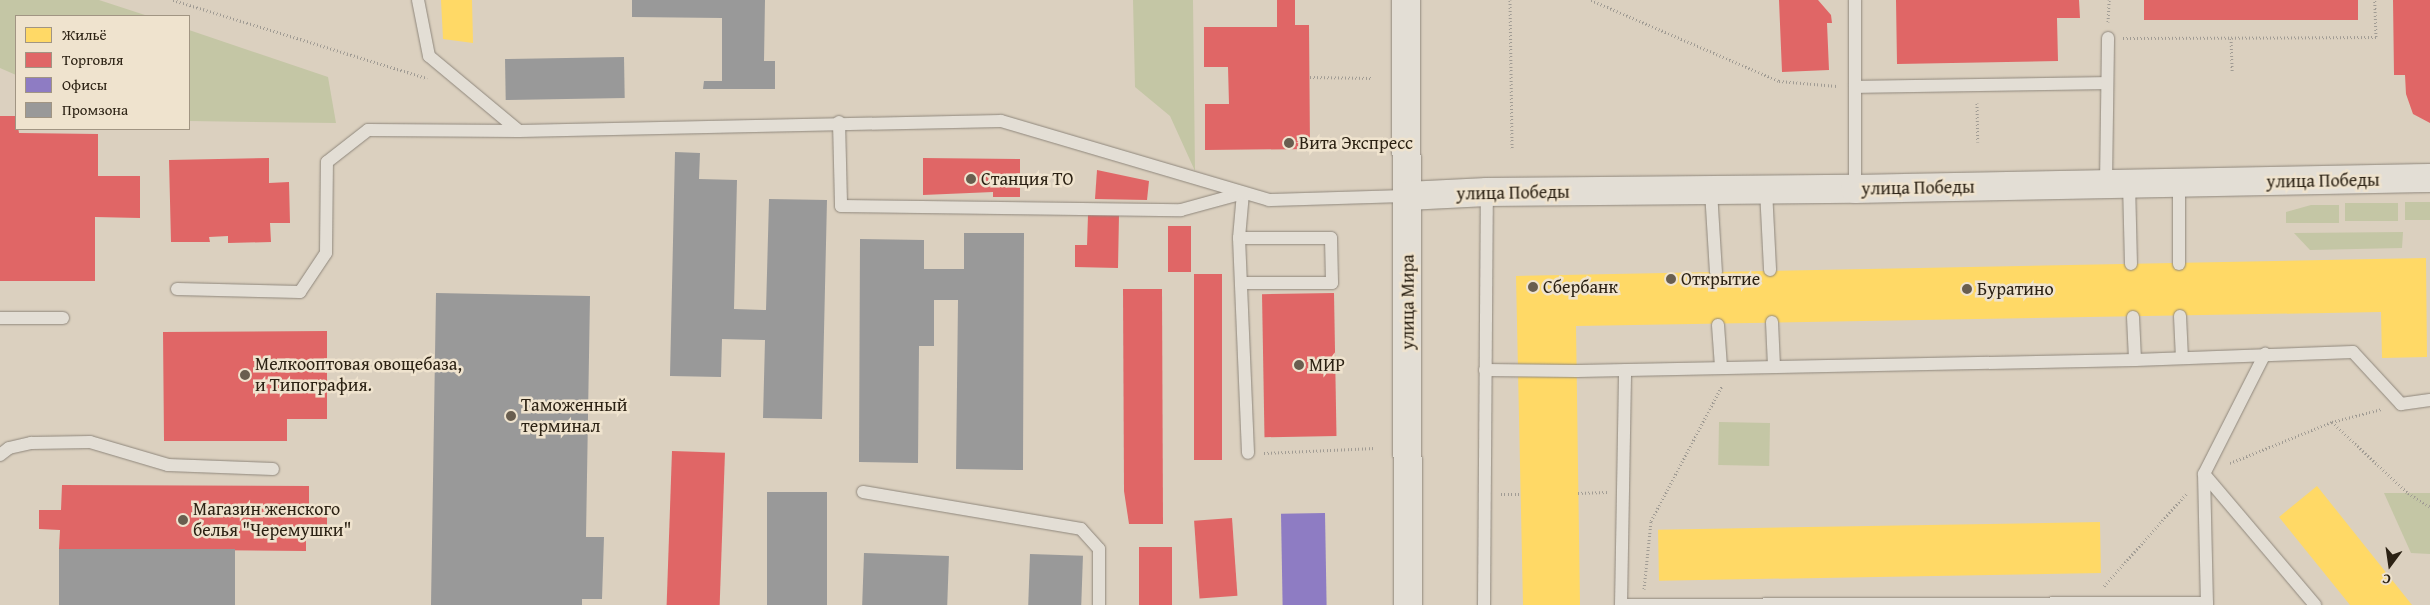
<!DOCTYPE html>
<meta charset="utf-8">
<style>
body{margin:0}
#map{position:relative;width:2430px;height:605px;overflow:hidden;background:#dbd0bf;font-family:"Gentium Book Plus",serif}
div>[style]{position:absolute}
.green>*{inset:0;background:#c4c6a5;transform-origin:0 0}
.homes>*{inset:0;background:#ffd966;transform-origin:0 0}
.shops>*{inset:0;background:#e06666;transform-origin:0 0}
.offices>*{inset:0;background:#8e7cc3;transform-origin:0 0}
.industry>*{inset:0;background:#999;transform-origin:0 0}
.path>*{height:3px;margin-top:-1.5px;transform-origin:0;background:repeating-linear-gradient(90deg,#a19c94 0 1px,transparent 0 3.5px)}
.roads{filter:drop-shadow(0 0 1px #8f877c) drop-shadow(0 0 1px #8f877c)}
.service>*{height:12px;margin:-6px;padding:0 6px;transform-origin:6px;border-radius:6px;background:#e3ded5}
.secondary>*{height:28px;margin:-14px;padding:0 14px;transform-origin:14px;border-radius:14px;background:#e3ded5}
.dots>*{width:14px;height:14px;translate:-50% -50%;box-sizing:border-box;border:2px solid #efe3ce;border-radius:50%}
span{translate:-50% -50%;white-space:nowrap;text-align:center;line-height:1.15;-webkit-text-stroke:5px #efe3ce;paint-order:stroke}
.poi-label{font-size:18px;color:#2b2113}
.left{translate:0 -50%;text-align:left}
.street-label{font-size:18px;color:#2b2113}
.legend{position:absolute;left:15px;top:15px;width:175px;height:115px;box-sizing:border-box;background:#efe3ce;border:1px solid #a19583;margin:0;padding:6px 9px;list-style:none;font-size:15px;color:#2b2113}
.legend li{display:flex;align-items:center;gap:10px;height:25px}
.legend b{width:25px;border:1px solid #a19583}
.north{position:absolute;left:2365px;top:540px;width:50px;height:50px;-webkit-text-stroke:4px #efe3ce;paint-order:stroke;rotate:194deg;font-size:14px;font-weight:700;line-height:20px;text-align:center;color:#2b2113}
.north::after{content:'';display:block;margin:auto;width:18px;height:22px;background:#2b2113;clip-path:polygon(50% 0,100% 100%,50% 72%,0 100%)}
</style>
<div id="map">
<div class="green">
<i style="clip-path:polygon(0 0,99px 0,148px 16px,16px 16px,16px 75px,0 68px)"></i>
<i style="clip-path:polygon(1133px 0,1193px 0,1195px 171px,1170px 116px,1135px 87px)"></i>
<i style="clip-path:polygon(189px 30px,328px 77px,336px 123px,189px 121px)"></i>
<i style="left:2430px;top:202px;width:18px;height:25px;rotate:90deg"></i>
<i style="left:2345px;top:203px;width:53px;height:18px"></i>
<i style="clip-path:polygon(2311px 205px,2339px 205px,2339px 223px,2286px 223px,2286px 212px)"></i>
<i style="clip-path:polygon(2403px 232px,2402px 248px,2310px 250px,2294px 233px)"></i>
<i style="left:1719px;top:422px;width:51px;height:43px;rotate:1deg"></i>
<i style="clip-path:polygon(2384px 493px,2430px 493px,2430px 554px,2411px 553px)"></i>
</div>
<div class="homes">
<i style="clip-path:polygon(441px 0,472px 0,473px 43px,443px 39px)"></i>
<i style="clip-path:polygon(2426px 258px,2427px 357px,2382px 358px,2381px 312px,1576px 326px,1580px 605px,1523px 605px,1516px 276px)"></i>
<i style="clip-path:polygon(2317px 486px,2412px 605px,2350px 605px,2279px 517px)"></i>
<i style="left:2100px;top:522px;width:51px;height:442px;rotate:89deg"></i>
</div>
<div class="shops">
<i style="clip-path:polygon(1277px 0,1295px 0,1295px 25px,1309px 25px,1310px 149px,1205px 150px,1205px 104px,1229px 104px,1228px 67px,1204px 67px,1204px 27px,1277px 27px)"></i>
<i style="clip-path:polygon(1779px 0,1818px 0,1831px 15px,1832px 23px,1827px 23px,1829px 70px,1782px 72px)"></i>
<i style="clip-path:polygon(1896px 0,2079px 0,2080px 18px,2057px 18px,2058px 61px,1897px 64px)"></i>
<i style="left:2144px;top:0;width:214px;height:20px"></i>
<i style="clip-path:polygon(2393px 0,2430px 0,2430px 123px,2413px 114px,2406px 94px,2405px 75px,2394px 75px)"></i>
<i style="clip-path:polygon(0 116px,16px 116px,19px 133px,98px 134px,98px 176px,140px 176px,140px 218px,95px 217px,95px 281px,0 281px)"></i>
<i style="clip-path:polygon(269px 158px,269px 183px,289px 182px,290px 223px,270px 223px,271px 242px,228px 243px,228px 236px,209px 237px,210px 242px,171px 242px,169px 160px)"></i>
<i style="clip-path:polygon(923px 158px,1020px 159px,1020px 197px,993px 197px,993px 192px,923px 195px)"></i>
<i style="clip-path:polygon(1097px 170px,1149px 181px,1147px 200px,1095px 199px)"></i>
<i style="clip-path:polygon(1088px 215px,1119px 215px,1118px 268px,1075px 267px,1075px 245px,1087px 245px)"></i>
<i style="left:1168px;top:226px;width:23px;height:46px"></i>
<i style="left:1194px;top:274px;width:28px;height:186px"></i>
<i style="clip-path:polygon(1123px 289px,1162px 289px,1163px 524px,1129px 524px,1124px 491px)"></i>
<i style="left:1334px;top:293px;width:143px;height:72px;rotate:89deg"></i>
<i style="clip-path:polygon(327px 331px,327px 419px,287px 419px,287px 441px,164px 441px,163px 332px)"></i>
<i style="left:672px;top:451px;width:53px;height:154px;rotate:2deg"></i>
<i style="clip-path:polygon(62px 485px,309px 486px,309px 510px,327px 510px,327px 531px,306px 532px,306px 551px,59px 549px,60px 530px,39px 529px,39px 510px,61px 510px)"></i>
<i style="left:1232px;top:518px;width:78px;height:38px;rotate:86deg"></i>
<i style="left:1139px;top:547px;width:33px;height:58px"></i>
</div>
<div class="offices">
<i style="left:1325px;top:513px;width:92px;height:44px;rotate:89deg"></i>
</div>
<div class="industry">
<i style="clip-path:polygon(632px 0,765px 0,764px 61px,775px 61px,775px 89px,703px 89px,704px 81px,722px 81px,722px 18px,632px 17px)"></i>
<i style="left:624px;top:57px;width:41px;height:119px;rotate:89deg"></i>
<i style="clip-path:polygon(675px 152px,700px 153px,699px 179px,737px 180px,734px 309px,766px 310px,769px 199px,827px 200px,822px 419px,763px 418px,765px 340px,722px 339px,721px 377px,670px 376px)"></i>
<i style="clip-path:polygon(964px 233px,1024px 233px,1023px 470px,956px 469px,958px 300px,934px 300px,934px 346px,919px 346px,918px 463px,859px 462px,860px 239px,924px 240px,924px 269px,964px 269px)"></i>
<i style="clip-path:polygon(436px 293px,590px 296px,586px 537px,604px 537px,602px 599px,582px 599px,582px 605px,431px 605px)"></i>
<i style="left:767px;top:492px;width:60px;height:113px"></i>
<i style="left:59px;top:549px;width:176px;height:56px"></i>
<i style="left:864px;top:553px;width:85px;height:52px;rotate:2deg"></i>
<i style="left:1030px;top:554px;width:53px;height:51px;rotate:2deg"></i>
</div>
<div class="path">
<i style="left:173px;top:0;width:266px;rotate:17.1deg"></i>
<i style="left:1510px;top:0;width:148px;rotate:89.2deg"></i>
<i style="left:1591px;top:0;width:205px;rotate:23.3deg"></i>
<i style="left:1779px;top:81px;width:58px;rotate:4.9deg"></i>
<i style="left:2108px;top:22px;width:22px;rotate:-87deg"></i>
<i style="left:2123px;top:38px;width:253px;rotate:-0.2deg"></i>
<i style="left:2376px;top:37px;width:37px;rotate:-92deg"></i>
<i style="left:2231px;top:38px;width:34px;rotate:88deg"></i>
<i style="left:1310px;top:77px;width:62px;rotate:0.9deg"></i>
<i style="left:1977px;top:103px;width:39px;rotate:89deg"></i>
<i style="left:2332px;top:422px;width:52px;rotate:-14.6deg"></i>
<i style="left:1264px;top:453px;width:111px;rotate:-2.6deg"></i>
<i style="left:2230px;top:463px;width:110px;rotate:-21.9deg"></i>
<i style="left:2332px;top:422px;width:104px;rotate:43.1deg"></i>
<i style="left:2408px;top:493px;width:26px;rotate:32deg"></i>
<i style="left:1578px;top:493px;width:29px;rotate:-2deg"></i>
<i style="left:1501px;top:494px;width:20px"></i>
<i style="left:2104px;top:586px;width:125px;rotate:-48.3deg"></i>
<i style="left:1644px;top:589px;width:68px;rotate:-84.1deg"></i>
<i style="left:1651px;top:521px;width:153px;rotate:-62.3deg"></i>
</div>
<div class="roads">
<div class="service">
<i style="left:418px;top:0;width:57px;rotate:78.9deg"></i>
<i style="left:429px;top:56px;width:117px;rotate:39.8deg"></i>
<i style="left:1855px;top:87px;width:250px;rotate:-0.9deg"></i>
<i style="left:839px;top:122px;width:84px;rotate:88.6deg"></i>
<i style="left:841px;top:206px;width:340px;rotate:0.7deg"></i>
<i style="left:1181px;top:210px;width:64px;rotate:-15.3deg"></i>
<i style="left:1243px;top:193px;width:45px;rotate:95.1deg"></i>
<i style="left:1239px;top:238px;width:215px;rotate:87.6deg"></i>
<i style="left:2129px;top:183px;width:81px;rotate:88.6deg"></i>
<i style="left:2106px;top:184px;width:146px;rotate:-89.2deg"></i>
<i style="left:2179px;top:184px;width:80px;rotate:90deg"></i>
<i style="left:1855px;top:189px;width:189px;rotate:-90deg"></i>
<i style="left:1766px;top:190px;width:80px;rotate:87.1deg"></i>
<i style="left:1711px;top:191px;width:81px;rotate:86.5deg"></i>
<i style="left:1239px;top:238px;width:92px"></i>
<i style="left:1331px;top:238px;width:45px;rotate:88.7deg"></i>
<i style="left:1332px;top:283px;width:91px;rotate:180deg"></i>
<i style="left:177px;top:289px;width:123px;rotate:1.4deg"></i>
<i style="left:300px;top:292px;width:47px;rotate:-56.3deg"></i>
<i style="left:326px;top:253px;width:91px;rotate:-89.4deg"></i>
<i style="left:327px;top:162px;width:52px;rotate:-38deg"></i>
<i style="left:368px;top:130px;width:151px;rotate:0.4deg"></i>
<i style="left:519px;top:131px;width:482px;rotate:-1.2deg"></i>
<i style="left:1001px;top:121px;width:279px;rotate:16.4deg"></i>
<i style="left:1269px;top:200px;width:138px;rotate:-1.7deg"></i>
<i style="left:2180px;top:316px;width:42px;rotate:87.3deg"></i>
<i style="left:2133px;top:317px;width:43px;rotate:87.3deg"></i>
<i style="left:0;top:318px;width:63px"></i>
<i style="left:1772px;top:322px;width:44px;rotate:87.4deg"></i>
<i style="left:1718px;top:325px;width:42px;rotate:85.9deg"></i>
<i style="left:1485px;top:370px;width:92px;rotate:0.6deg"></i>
<i style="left:1577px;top:371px;width:558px;rotate:-1.13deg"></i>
<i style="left:2135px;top:360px;width:218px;rotate:-2.1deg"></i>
<i style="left:2353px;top:352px;width:71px;rotate:47.3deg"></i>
<i style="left:2401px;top:404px;width:29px;rotate:-8deg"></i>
<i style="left:0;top:455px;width:11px;rotate:-38deg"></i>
<i style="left:9px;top:448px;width:23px;rotate:-13deg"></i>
<i style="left:31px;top:443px;width:59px;rotate:-1deg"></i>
<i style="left:90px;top:442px;width:81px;rotate:16.4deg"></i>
<i style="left:168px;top:465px;width:105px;rotate:2.2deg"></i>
<i style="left:2204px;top:474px;width:172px;rotate:49.7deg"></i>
<i style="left:863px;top:492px;width:221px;rotate:9.6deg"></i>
<i style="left:1081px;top:529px;width:27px;rotate:48deg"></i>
<i style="left:1099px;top:549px;width:56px;rotate:90deg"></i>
<i style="left:1484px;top:605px;width:413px;rotate:-89.6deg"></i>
<i style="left:1621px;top:605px;width:586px;rotate:-0.2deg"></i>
<i style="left:1621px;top:605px;width:235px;rotate:-89deg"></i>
<i style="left:2207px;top:605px;width:131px;rotate:-91.3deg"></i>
<i style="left:2204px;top:474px;width:135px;rotate:-63.1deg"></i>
</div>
<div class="secondary">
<i style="left:1406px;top:0;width:605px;rotate:89.81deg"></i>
<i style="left:1407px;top:196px;width:80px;rotate:-2.9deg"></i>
<i style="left:1487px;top:192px;width:368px;rotate:-0.5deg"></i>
<i style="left:1855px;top:189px;width:575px;rotate:-1.1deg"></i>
</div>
</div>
<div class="dots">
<i style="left:1289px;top:143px;background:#695e4f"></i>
<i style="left:971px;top:179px;background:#695e4f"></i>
<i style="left:1671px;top:279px;background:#695e4f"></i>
<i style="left:1533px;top:287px;background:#695e4f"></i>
<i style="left:1967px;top:289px;background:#695e4f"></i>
<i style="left:1299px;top:365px;background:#695e4f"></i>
<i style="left:245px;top:375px;background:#695e4f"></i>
<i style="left:511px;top:416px;background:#695e4f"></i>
<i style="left:183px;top:520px;background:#695e4f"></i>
</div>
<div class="poi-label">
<span class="left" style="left:1299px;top:143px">Вита Экспресс</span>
<span class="left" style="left:981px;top:179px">Станция ТО</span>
<span class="left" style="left:1681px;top:279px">Открытие</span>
<span class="left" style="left:1543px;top:287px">Сбербанк</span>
<span class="left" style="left:1977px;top:289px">Буратино</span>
<span class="left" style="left:255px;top:375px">Мелкооптовая овощебаза,<br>и Типография.</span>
<span class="left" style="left:1309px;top:365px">МИР</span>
<span class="left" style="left:521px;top:416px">Таможенный<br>терминал</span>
<span class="left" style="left:193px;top:520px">Магазин женского<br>белья "Черемушки"</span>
</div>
<div class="street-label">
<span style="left:2323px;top:181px;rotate:-1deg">улица Победы</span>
<span style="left:1918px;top:188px;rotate:-1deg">улица Победы</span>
<span style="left:1513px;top:193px;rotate:-1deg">улица Победы</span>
<span style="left:1408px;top:302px;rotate:-90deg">улица Мира</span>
</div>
<ul class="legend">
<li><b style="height:14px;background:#ffd966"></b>Жильё</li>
<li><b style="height:14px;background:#e06666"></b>Торговля</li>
<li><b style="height:14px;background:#8e7cc3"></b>Офисы</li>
<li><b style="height:14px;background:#999"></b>Промзона</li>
</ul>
<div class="north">С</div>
</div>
